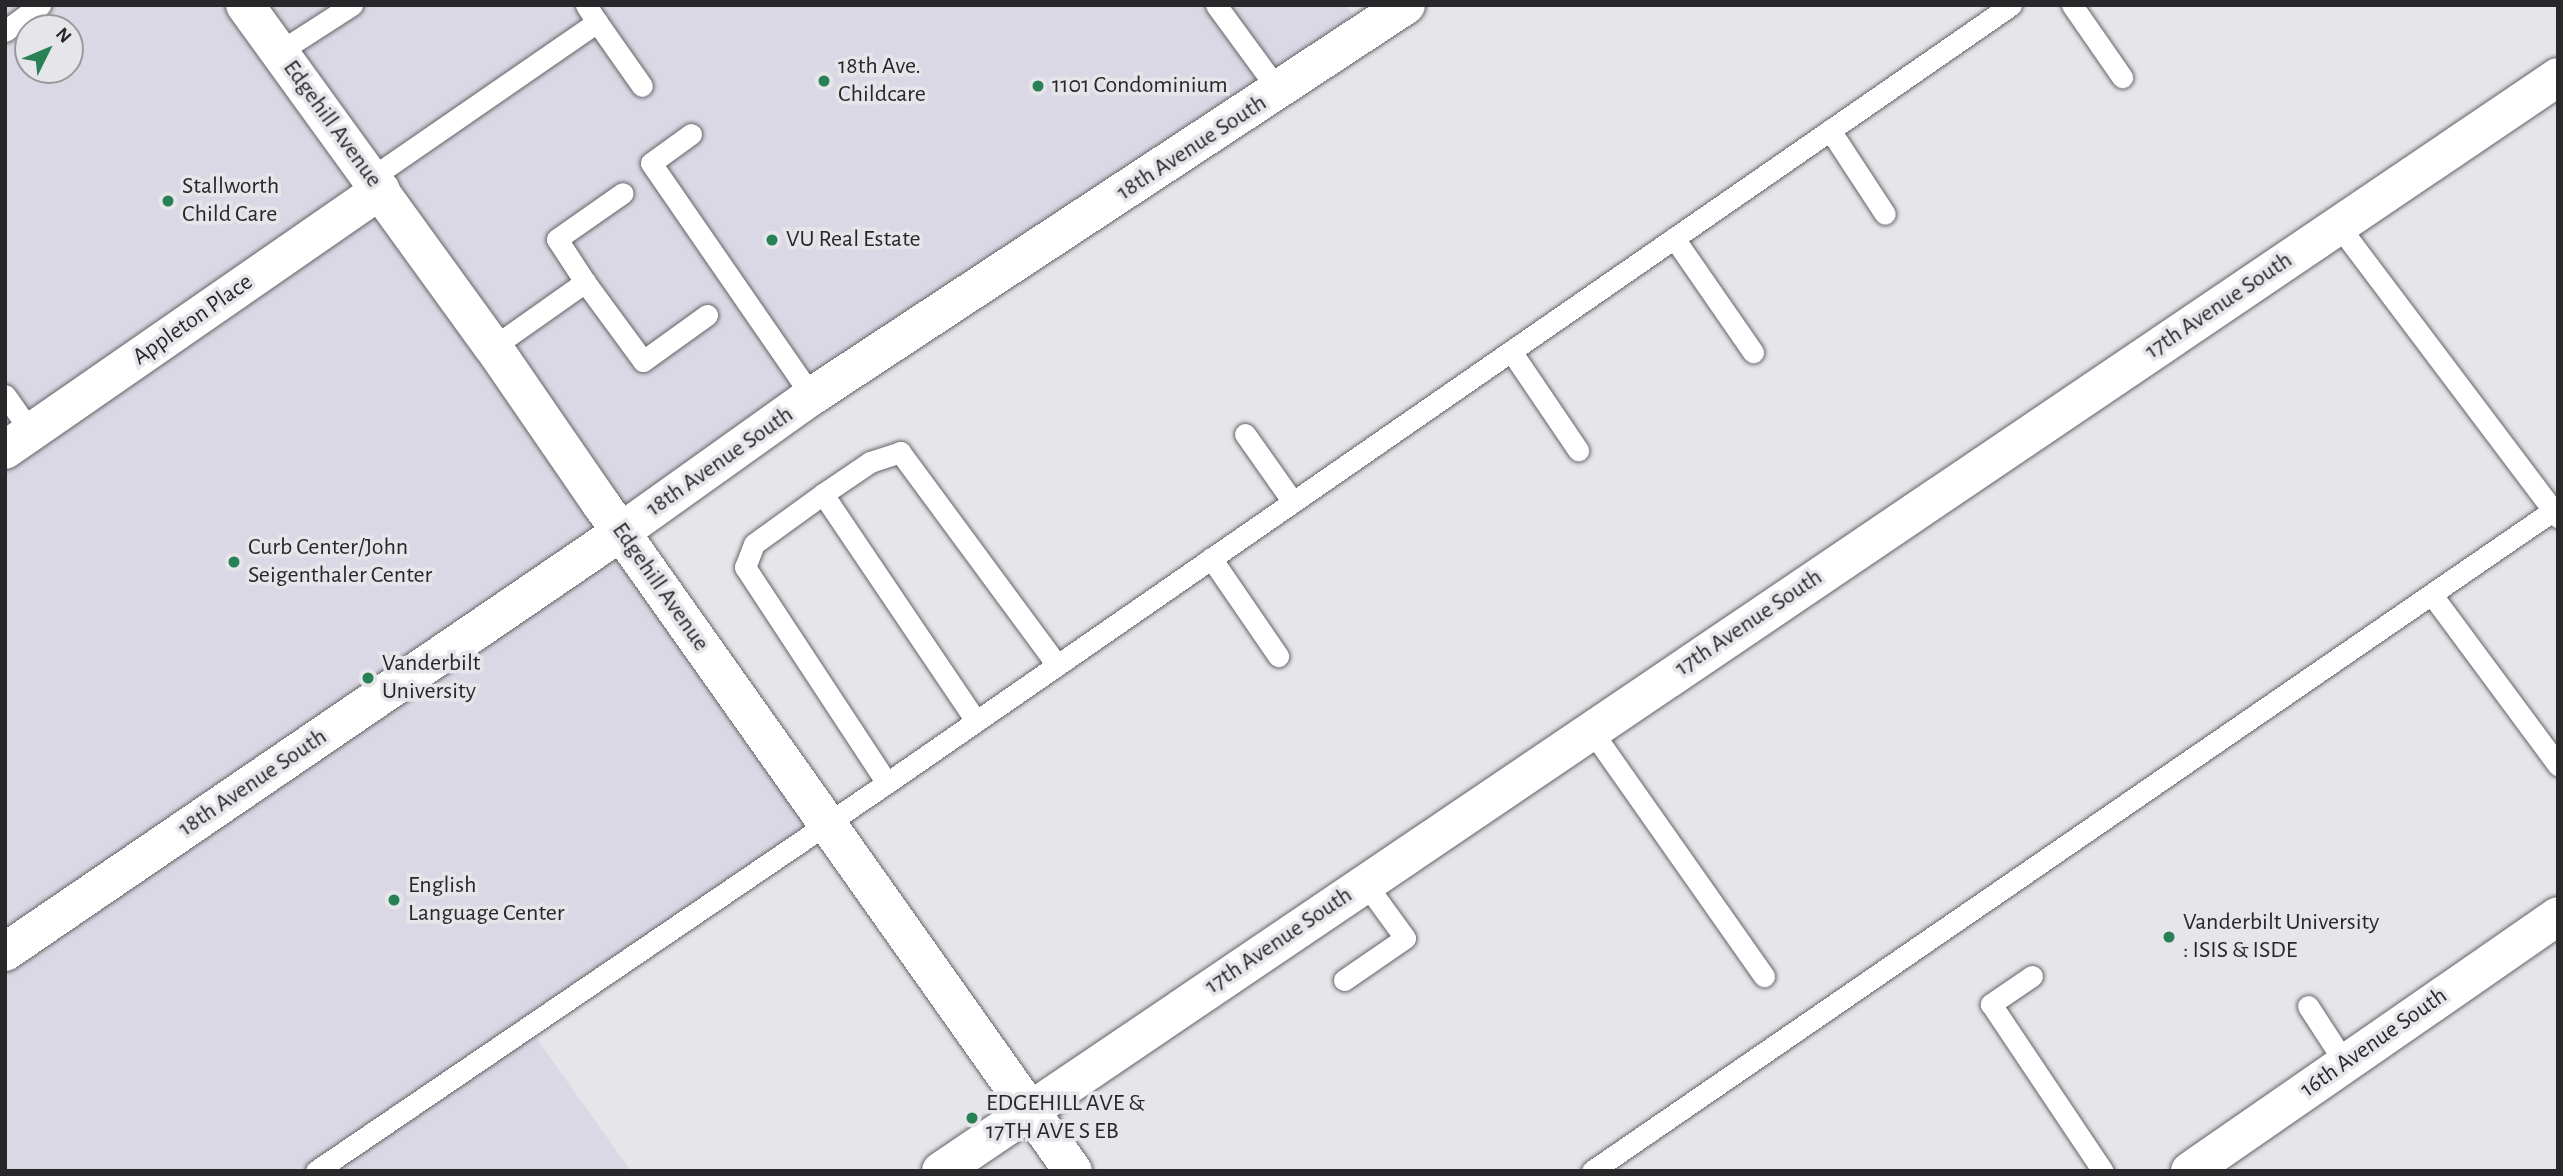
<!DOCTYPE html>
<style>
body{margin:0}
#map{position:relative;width:2563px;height:1176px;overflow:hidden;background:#e5e5ea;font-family:"Alegreya Sans",sans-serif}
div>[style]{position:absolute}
.built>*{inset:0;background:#d9d8e4}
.roads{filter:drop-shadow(0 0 2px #636367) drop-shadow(0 0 2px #636367)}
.service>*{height:21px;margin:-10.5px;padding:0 10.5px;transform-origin:10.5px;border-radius:10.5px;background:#fff}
.minor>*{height:38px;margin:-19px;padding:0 19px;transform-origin:19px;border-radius:19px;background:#fff}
.tertiary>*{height:38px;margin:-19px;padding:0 19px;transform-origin:19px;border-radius:19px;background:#fff}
.secondary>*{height:38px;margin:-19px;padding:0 19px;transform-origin:19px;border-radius:19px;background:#fff}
.dots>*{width:19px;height:19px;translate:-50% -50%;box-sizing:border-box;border:4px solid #e5e5ea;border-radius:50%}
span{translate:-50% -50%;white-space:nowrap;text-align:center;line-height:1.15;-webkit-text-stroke:7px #e5e5ea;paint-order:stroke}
.poi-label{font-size:24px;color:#28282a}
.left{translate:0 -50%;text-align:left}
.street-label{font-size:24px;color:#28282a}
.frame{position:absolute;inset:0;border:7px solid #28282a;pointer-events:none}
.north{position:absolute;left:14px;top:14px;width:70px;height:70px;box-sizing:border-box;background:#e5e5ea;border:2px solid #99999d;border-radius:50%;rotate:47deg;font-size:19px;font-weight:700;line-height:28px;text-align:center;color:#28282a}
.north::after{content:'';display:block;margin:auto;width:24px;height:32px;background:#288055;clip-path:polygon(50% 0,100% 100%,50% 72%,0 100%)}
</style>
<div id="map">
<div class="built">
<i style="clip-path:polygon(evenodd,5px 5px,1346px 5px,1365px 33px,621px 532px,840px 824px,532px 1032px,631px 1171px,5px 1171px,5px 5px,28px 28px,70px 28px,70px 70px,28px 70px,28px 28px)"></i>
</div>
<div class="roads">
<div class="service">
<i style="left:1216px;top:5px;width:107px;rotate:53.8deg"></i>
<i style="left:2072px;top:5px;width:88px;rotate:55.2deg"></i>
<i style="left:597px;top:22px;width:78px;rotate:54.9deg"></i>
<i style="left:5px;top:31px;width:44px;rotate:-36.6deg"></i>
<i style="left:279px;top:52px;width:87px;rotate:-32.8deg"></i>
<i style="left:1830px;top:130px;width:100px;rotate:56.8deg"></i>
<i style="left:691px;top:134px;width:49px;rotate:144.1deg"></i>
<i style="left:651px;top:163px;width:283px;rotate:55.4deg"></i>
<i style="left:371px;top:178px;width:275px;rotate:-34.6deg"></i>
<i style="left:597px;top:22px;width:20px;rotate:-123deg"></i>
<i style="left:2338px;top:225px;width:366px;rotate:53deg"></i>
<i style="left:1674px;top:238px;width:139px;rotate:55.3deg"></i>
<i style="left:585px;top:282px;width:51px;rotate:-123.1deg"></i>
<i style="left:557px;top:239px;width:80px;rotate:-34.9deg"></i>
<i style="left:493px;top:347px;width:113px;rotate:-35.2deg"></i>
<i style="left:585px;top:282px;width:98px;rotate:53.7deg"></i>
<i style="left:643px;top:361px;width:79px;rotate:-35.7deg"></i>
<i style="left:1511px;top:351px;width:120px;rotate:55.9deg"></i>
<i style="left:5px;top:395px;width:45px;rotate:54.9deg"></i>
<i style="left:1245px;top:434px;width:83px;rotate:54.8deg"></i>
<i style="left:823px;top:494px;width:85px;rotate:144.1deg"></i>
<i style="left:754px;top:544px;width:25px;rotate:111deg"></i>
<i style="left:745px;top:567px;width:258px;rotate:56.7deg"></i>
<i style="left:1211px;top:558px;width:119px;rotate:55.6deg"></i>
<i style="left:2432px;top:595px;width:212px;rotate:53.5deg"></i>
<i style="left:976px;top:721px;width:274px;rotate:-124deg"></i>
<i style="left:823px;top:494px;width:57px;rotate:-34.2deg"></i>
<i style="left:870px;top:462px;width:32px;rotate:-18deg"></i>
<i style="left:900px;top:452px;width:265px;rotate:53.6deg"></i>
<i style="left:1591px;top:730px;width:301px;rotate:54.9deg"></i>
<i style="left:2032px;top:976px;width:50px;rotate:145.7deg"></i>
<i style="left:1991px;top:1004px;width:201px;rotate:56.2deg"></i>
<i style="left:1344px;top:980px;width:74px;rotate:-34.5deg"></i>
<i style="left:1405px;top:938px;width:68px;rotate:-126deg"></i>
<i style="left:2308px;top:1006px;width:68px;rotate:57deg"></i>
<i style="left:316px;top:1171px;width:690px;rotate:-34.2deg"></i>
<i style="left:887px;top:783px;width:1367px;rotate:-34.69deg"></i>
<i style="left:1592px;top:1171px;width:1172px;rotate:-34.5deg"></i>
</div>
<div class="minor">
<i style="left:5px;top:450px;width:457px;rotate:-34.7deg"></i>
<i style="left:5px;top:952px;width:746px;rotate:-34.29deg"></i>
<i style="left:621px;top:532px;width:234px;rotate:-35.5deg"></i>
<i style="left:812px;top:396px;width:711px;rotate:-33.35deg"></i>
</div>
<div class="tertiary">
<i style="left:245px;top:5px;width:422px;rotate:54.1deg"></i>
<i style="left:493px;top:347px;width:191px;rotate:55.5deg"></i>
<i style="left:601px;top:504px;width:817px;rotate:54.72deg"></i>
</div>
<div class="secondary">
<i style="left:941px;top:1171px;width:1952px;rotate:-34.08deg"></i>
<i style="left:2190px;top:1171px;width:448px;rotate:-34.7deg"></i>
</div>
</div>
<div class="dots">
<i style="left:824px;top:81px;background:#288055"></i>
<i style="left:1038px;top:86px;background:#288055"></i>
<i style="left:168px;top:201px;background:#288055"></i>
<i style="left:772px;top:240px;background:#288055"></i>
<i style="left:234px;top:562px;background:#288055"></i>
<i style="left:368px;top:678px;background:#288055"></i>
<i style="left:394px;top:900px;background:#288055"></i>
<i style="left:2169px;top:937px;background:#288055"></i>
<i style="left:972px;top:1118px;background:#288055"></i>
</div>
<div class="poi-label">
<span class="left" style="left:838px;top:81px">18th Ave.<br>Childcare</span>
<span class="left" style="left:1052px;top:86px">1101 Condominium</span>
<span class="left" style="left:182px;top:201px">Stallworth<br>Child Care</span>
<span class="left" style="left:786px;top:240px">VU Real Estate</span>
<span class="left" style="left:248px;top:562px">Curb Center/John<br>Seigenthaler Center</span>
<span class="left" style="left:382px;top:678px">Vanderbilt<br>University</span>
<span class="left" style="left:408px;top:900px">English<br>Language Center</span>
<span class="left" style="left:2183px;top:937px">Vanderbilt University<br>: ISIS &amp; ISDE</span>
<span class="left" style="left:986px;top:1118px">EDGEHILL AVE &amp;<br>17TH AVE S EB</span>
</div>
<div class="street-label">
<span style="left:332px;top:124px;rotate:54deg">Edgehill Avenue</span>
<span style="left:1192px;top:148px;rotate:-33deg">18th Avenue South</span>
<span style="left:2219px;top:306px;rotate:-34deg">17th Avenue South</span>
<span style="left:193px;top:320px;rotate:-35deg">Appleton Place</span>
<span style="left:720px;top:462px;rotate:-35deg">18th Avenue South</span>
<span style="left:660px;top:587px;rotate:55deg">Edgehill Avenue</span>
<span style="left:1749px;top:623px;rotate:-34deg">17th Avenue South</span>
<span style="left:253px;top:783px;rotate:-34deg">18th Avenue South</span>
<span style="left:1279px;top:941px;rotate:-34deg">17th Avenue South</span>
<span style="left:2374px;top:1043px;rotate:-35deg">16th Avenue South</span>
</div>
<div class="frame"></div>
<div class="north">N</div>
</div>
